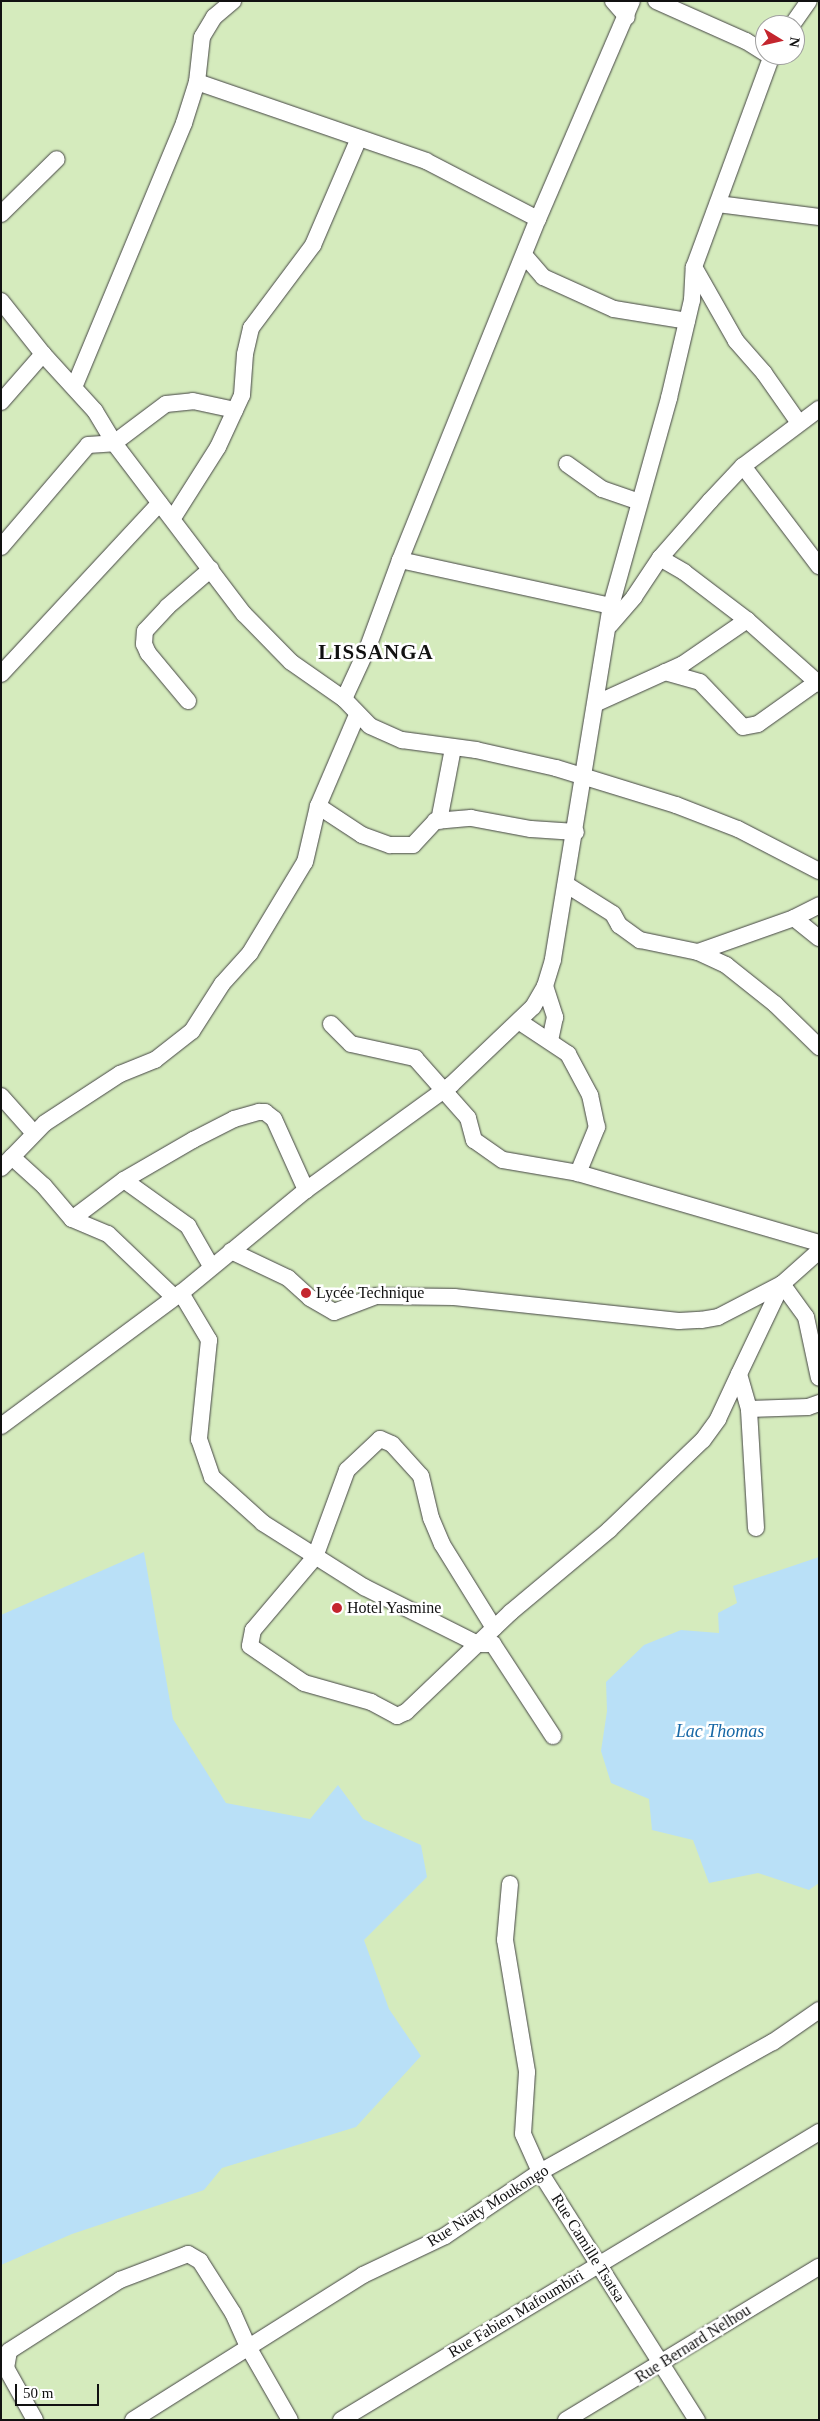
<!DOCTYPE html>
<meta charset="utf-8">
<style>
body{margin:0}
#map{position:relative;width:820px;height:2421px;overflow:hidden;background:#fffdf5;font-family:"Times New Roman",serif}
div>[style]{position:absolute}
.green>*{inset:0;background:#d5ebbd}
.water>*{inset:0;background:#b9e0f7}
.roads{filter:drop-shadow(0 0 1px #444) drop-shadow(0 0 1px #444)}
.minor>*{height:16px;margin:-8px;padding:0 8px;transform-origin:8px;border-radius:8px;background:#fff}
.dots>*{width:14px;height:14px;translate:-50% -50%;box-sizing:border-box;border:2px solid #fff;border-radius:50%}
span{translate:-50% -50%;white-space:nowrap;text-align:center;line-height:1.15;-webkit-text-stroke:5px #fff;paint-order:stroke}
.poi-label{font-size:16px;color:#111}
.left{translate:0 -50%;text-align:left}
.street-label{font-size:16px;color:#111}
.water-label{font-size:18px;color:#1768a6;font-style:italic}
.district-label{font-size:21px;color:#111;font-weight:700;letter-spacing:1px}
.frame{position:absolute;inset:0;border:2px solid #111;pointer-events:none}
.north{position:absolute;left:755px;top:15px;width:50px;height:50px;box-sizing:border-box;background:#fff;border:1px solid #a0a0a0;border-radius:50%;rotate:99deg;font-size:14px;font-weight:700;line-height:20px;text-align:center;color:#111}
.north::after{content:'';display:block;margin:auto;width:18px;height:22px;background:#c4262e;clip-path:polygon(50% 0,100% 100%,50% 72%,0 100%)}
.scale{position:absolute;left:15px;top:2384px;width:84px;height:22px;box-sizing:border-box;border:2px solid #111;border-top:0;padding-left:6px;font-size:15px;line-height:18px;white-space:nowrap;color:#111;-webkit-text-stroke:4px #fff;paint-order:stroke}
</style>
<div id="map">
<div class="green">
<i style="clip-path:polygon(evenodd,1px 1px,819px 1px,819px 2420px,1px 2420px,1px 1px,765px 25px,795px 25px,795px 55px,765px 55px,765px 25px)"></i>
</div>
<div class="water">
<i style="clip-path:polygon(144px 1552px,173px 1719px,226px 1803px,310px 1819px,338px 1785px,363px 1819px,421px 1845px,427px 1877px,364px 1940px,389px 2009px,421px 2056px,356px 2127px,222px 2168px,204px 2190px,72px 2234px,1px 2265px,1px 1615px)"></i>
<i style="clip-path:polygon(819px 1557px,819px 1883px,809px 1890px,758px 1873px,709px 1883px,693px 1840px,652px 1830px,649px 1799px,611px 1783px,601px 1751px,607px 1711px,606px 1682px,644px 1645px,681px 1630px,719px 1633px,718px 1613px,737px 1603px,733px 1586px)"></i>
</div>
<div class="roads">
<div class="minor">
<i style="left:613px;top:1px;width:21px;rotate:49deg"></i>
<i style="left:656px;top:1px;width:98px;rotate:24deg"></i>
<i style="left:746px;top:41px;width:22px;rotate:32deg"></i>
<i style="left:792px;top:25px;width:29px;rotate:-55deg"></i>
<i style="left:197px;top:82px;width:242px;rotate:19deg"></i>
<i style="left:426px;top:161px;width:126px;rotate:27.4deg"></i>
<i style="left:718px;top:204px;width:102px;rotate:7.3deg"></i>
<i style="left:1px;top:214px;width:78px;rotate:-44.5deg"></i>
<i style="left:525px;top:256px;width:28px;rotate:49deg"></i>
<i style="left:543px;top:277px;width:78px;rotate:24.3deg"></i>
<i style="left:614px;top:309px;width:74px;rotate:9.3deg"></i>
<i style="left:694px;top:267px;width:85px;rotate:60.4deg"></i>
<i style="left:736px;top:341px;width:43px;rotate:48.8deg"></i>
<i style="left:764px;top:373px;width:61px;rotate:55deg"></i>
<i style="left:1px;top:301px;width:68px;rotate:51.6deg"></i>
<i style="left:43px;top:354px;width:77px;rotate:47.6deg"></i>
<i style="left:95px;top:411px;width:37px;rotate:59deg"></i>
<i style="left:114px;top:443px;width:215px;rotate:52.8deg"></i>
<i style="left:244px;top:614px;width:67px;rotate:45.6deg"></i>
<i style="left:291px;top:662px;width:65px;rotate:34.9deg"></i>
<i style="left:344px;top:699px;width:37px;rotate:46deg"></i>
<i style="left:370px;top:726px;width:35px;rotate:24deg"></i>
<i style="left:402px;top:740px;width:75px;rotate:7.7deg"></i>
<i style="left:476px;top:750px;width:82px;rotate:12.7deg"></i>
<i style="left:556px;top:768px;width:126px;rotate:17.1deg"></i>
<i style="left:676px;top:805px;width:66px;rotate:21.2deg"></i>
<i style="left:738px;top:829px;width:91px;rotate:27.4deg"></i>
<i style="left:75px;top:385px;width:284px;rotate:-67.4deg"></i>
<i style="left:184px;top:123px;width:43px;rotate:-72.4deg"></i>
<i style="left:197px;top:82px;width:45px;rotate:-83.7deg"></i>
<i style="left:202px;top:37px;width:23px;rotate:-59deg"></i>
<i style="left:214px;top:17px;width:25px;rotate:-40deg"></i>
<i style="left:1px;top:402px;width:64px;rotate:-48.8deg"></i>
<i style="left:567px;top:464px;width:43px;rotate:35.5deg"></i>
<i style="left:602px;top:489px;width:39px;rotate:19deg"></i>
<i style="left:743px;top:466px;width:126px;rotate:52.8deg"></i>
<i style="left:173px;top:518px;width:84px;rotate:-57.6deg"></i>
<i style="left:218px;top:447px;width:57px;rotate:-65.2deg"></i>
<i style="left:242px;top:395px;width:41px;rotate:-85.8deg"></i>
<i style="left:245px;top:354px;width:27px;rotate:-77deg"></i>
<i style="left:251px;top:328px;width:104px;rotate:-53.2deg"></i>
<i style="left:313px;top:245px;width:116px;rotate:-66.7deg"></i>
<i style="left:1px;top:547px;width:134px;rotate:-49.5deg"></i>
<i style="left:88px;top:445px;width:26px;rotate:-4deg"></i>
<i style="left:114px;top:443px;width:65px;rotate:-36.9deg"></i>
<i style="left:166px;top:404px;width:27px;rotate:-6deg"></i>
<i style="left:193px;top:401px;width:43px;rotate:12.1deg"></i>
<i style="left:660px;top:558px;width:28px;rotate:30deg"></i>
<i style="left:684px;top:572px;width:79px;rotate:37.3deg"></i>
<i style="left:747px;top:620px;width:96px;rotate:41.6deg"></i>
<i style="left:400px;top:560px;width:216px;rotate:12.3deg"></i>
<i style="left:610px;top:625px;width:37px;rotate:-49deg"></i>
<i style="left:634px;top:597px;width:47px;rotate:-56.3deg"></i>
<i style="left:660px;top:558px;width:76px;rotate:-48.7deg"></i>
<i style="left:710px;top:501px;width:48px;rotate:-46.7deg"></i>
<i style="left:743px;top:466px;width:95px;rotate:-36.9deg"></i>
<i style="left:665px;top:672px;width:36px;rotate:16deg"></i>
<i style="left:700px;top:682px;width:62px;rotate:46.3deg"></i>
<i style="left:743px;top:727px;width:15px;rotate:-11deg"></i>
<i style="left:758px;top:724px;width:72px;rotate:-35.4deg"></i>
<i style="left:1px;top:674px;width:233px;rotate:-47.1deg"></i>
<i style="left:344px;top:699px;width:57px;rotate:-65.2deg"></i>
<i style="left:368px;top:647px;width:93px;rotate:-69.8deg"></i>
<i style="left:400px;top:560px;width:368px;rotate:-68deg"></i>
<i style="left:538px;top:219px;width:237px;rotate:-66.7deg"></i>
<i style="left:188px;top:701px;width:62px;rotate:-129.8deg"></i>
<i style="left:148px;top:653px;width:10px;rotate:-114deg"></i>
<i style="left:144px;top:644px;width:13px;rotate:-86deg"></i>
<i style="left:145px;top:631px;width:33px;rotate:-47deg"></i>
<i style="left:167px;top:607px;width:58px;rotate:-40.8deg"></i>
<i style="left:597px;top:703px;width:94px;rotate:-24.4deg"></i>
<i style="left:683px;top:664px;width:78px;rotate:-34.5deg"></i>
<i style="left:318px;top:806px;width:53px;rotate:33.4deg"></i>
<i style="left:362px;top:835px;width:30px;rotate:20deg"></i>
<i style="left:390px;top:845px;width:23px"></i>
<i style="left:413px;top:845px;width:33px;rotate:-47deg"></i>
<i style="left:435px;top:821px;width:36px;rotate:-5deg"></i>
<i style="left:471px;top:818px;width:61px;rotate:10.4deg"></i>
<i style="left:531px;top:829px;width:45px;rotate:3.8deg"></i>
<i style="left:439px;top:821px;width:74px;rotate:-79.1deg"></i>
<i style="left:567px;top:885px;width:54px;rotate:32.2deg"></i>
<i style="left:613px;top:914px;width:13px;rotate:61deg"></i>
<i style="left:619px;top:925px;width:26px;rotate:36deg"></i>
<i style="left:640px;top:940px;width:59px;rotate:11.7deg"></i>
<i style="left:698px;top:952px;width:31px;rotate:25deg"></i>
<i style="left:726px;top:965px;width:63px;rotate:38.5deg"></i>
<i style="left:775px;top:1004px;width:62px;rotate:44.3deg"></i>
<i style="left:794px;top:918px;width:32px;rotate:39deg"></i>
<i style="left:698px;top:952px;width:102px;rotate:-19.5deg"></i>
<i style="left:794px;top:918px;width:28px;rotate:-27deg"></i>
<i style="left:545px;top:986px;width:33px;rotate:72deg"></i>
<i style="left:555px;top:1017px;width:24px;rotate:102deg"></i>
<i style="left:520px;top:1022px;width:58px;rotate:33.7deg"></i>
<i style="left:568px;top:1054px;width:47px;rotate:61.8deg"></i>
<i style="left:590px;top:1095px;width:33px;rotate:78deg"></i>
<i style="left:597px;top:1127px;width:50px;rotate:112.4deg"></i>
<i style="left:331px;top:1024px;width:28px;rotate:45deg"></i>
<i style="left:351px;top:1044px;width:66px;rotate:12.3deg"></i>
<i style="left:415px;top:1058px;width:80px;rotate:48.5deg"></i>
<i style="left:468px;top:1118px;width:23px;rotate:75deg"></i>
<i style="left:474px;top:1140px;width:35px;rotate:35deg"></i>
<i style="left:503px;top:1160px;width:76px;rotate:9.8deg"></i>
<i style="left:578px;top:1173px;width:251px;rotate:16.2deg"></i>
<i style="left:1px;top:1096px;width:48px;rotate:48.4deg"></i>
<i style="left:12px;top:1157px;width:47px;rotate:-45.9deg"></i>
<i style="left:45px;top:1123px;width:90px;rotate:-33.2deg"></i>
<i style="left:120px;top:1074px;width:38px;rotate:-22deg"></i>
<i style="left:155px;top:1060px;width:47px;rotate:-38.1deg"></i>
<i style="left:192px;top:1031px;width:56px;rotate:-57.4deg"></i>
<i style="left:222px;top:984px;width:42px;rotate:-47.9deg"></i>
<i style="left:250px;top:953px;width:106px;rotate:-58.9deg"></i>
<i style="left:305px;top:862px;width:57px;rotate:-76.9deg"></i>
<i style="left:318px;top:806px;width:99px;rotate:-66.8deg"></i>
<i style="left:1px;top:1168px;width:16px;rotate:-45deg"></i>
<i style="left:12px;top:1157px;width:43px;rotate:42.2deg"></i>
<i style="left:44px;top:1186px;width:43px;rotate:49.7deg"></i>
<i style="left:72px;top:1219px;width:39px;rotate:23deg"></i>
<i style="left:108px;top:1234px;width:91px;rotate:43.7deg"></i>
<i style="left:124px;top:1180px;width:79px;rotate:35.7deg"></i>
<i style="left:188px;top:1226px;width:46px;rotate:60.1deg"></i>
<i style="left:72px;top:1219px;width:65px;rotate:-36.9deg"></i>
<i style="left:124px;top:1180px;width:80px;rotate:-30.1deg"></i>
<i style="left:193px;top:1140px;width:46px;rotate:-27.1deg"></i>
<i style="left:234px;top:1119px;width:26px;rotate:-16deg"></i>
<i style="left:259px;top:1112px;width:6px"></i>
<i style="left:265px;top:1112px;width:11px;rotate:38deg"></i>
<i style="left:274px;top:1119px;width:78px;rotate:65.7deg"></i>
<i style="left:231px;top:1251px;width:63px;rotate:25.3deg"></i>
<i style="left:288px;top:1278px;width:30px;rotate:42deg"></i>
<i style="left:310px;top:1298px;width:28px;rotate:30deg"></i>
<i style="left:334px;top:1312px;width:45px;rotate:-20.9deg"></i>
<i style="left:376px;top:1296px;width:78px;rotate:0.7deg"></i>
<i style="left:454px;top:1297px;width:226px;rotate:6.1deg"></i>
<i style="left:679px;top:1321px;width:22px;rotate:-3deg"></i>
<i style="left:701px;top:1320px;width:17px;rotate:-10deg"></i>
<i style="left:718px;top:1317px;width:72px;rotate:-27.3deg"></i>
<i style="left:819px;top:1251px;width:50px;rotate:138.3deg"></i>
<i style="left:782px;top:1284px;width:41px;rotate:54deg"></i>
<i style="left:806px;top:1317px;width:62px;rotate:78deg"></i>
<i style="left:181px;top:1293px;width:55px;rotate:59.2deg"></i>
<i style="left:209px;top:1340px;width:100px;rotate:95.8deg"></i>
<i style="left:199px;top:1439px;width:40px;rotate:71.1deg"></i>
<i style="left:212px;top:1477px;width:69px;rotate:42deg"></i>
<i style="left:263px;top:1523px;width:120px;rotate:32.4deg"></i>
<i style="left:364px;top:1587px;width:127px;rotate:26.6deg"></i>
<i style="left:478px;top:1644px;width:15px"></i>
<i style="left:493px;top:1644px;width:110px;rotate:56.9deg"></i>
<i style="left:749px;top:1409px;width:59px;rotate:-1.9deg"></i>
<i style="left:808px;top:1407px;width:12px;rotate:-20deg"></i>
<i style="left:1px;top:1426px;width:224px;rotate:-36.5deg"></i>
<i style="left:181px;top:1293px;width:162px;rotate:-39.5deg"></i>
<i style="left:306px;top:1190px;width:179px;rotate:-35.9deg"></i>
<i style="left:451px;top:1085px;width:113px;rotate:-43.6deg"></i>
<i style="left:533px;top:1007px;width:24px;rotate:-60deg"></i>
<i style="left:545px;top:986px;width:28px;rotate:-73deg"></i>
<i style="left:553px;top:959px;width:358px;rotate:-80.7deg"></i>
<i style="left:611px;top:606px;width:216px;rotate:-74.4deg"></i>
<i style="left:669px;top:398px;width:101px;rotate:-76.8deg"></i>
<i style="left:692px;top:300px;width:33px;rotate:-87deg"></i>
<i style="left:694px;top:267px;width:226px;rotate:-69.8deg"></i>
<i style="left:756px;top:1528px;width:119px;rotate:-93.4deg"></i>
<i style="left:749px;top:1409px;width:36px;rotate:-106deg"></i>
<i style="left:739px;top:1374px;width:100px;rotate:-64.5deg"></i>
<i style="left:494px;top:1628px;width:99px;rotate:-121.8deg"></i>
<i style="left:442px;top:1544px;width:28px;rotate:-113deg"></i>
<i style="left:431px;top:1518px;width:43px;rotate:-103.4deg"></i>
<i style="left:421px;top:1476px;width:43px;rotate:-132.2deg"></i>
<i style="left:392px;top:1444px;width:13px;rotate:-157deg"></i>
<i style="left:380px;top:1439px;width:45px;rotate:136.8deg"></i>
<i style="left:347px;top:1470px;width:93px;rotate:110.2deg"></i>
<i style="left:315px;top:1557px;width:96px;rotate:130.3deg"></i>
<i style="left:253px;top:1630px;width:16px;rotate:101deg"></i>
<i style="left:250px;top:1646px;width:65px;rotate:34.4deg"></i>
<i style="left:304px;top:1683px;width:70px;rotate:15.8deg"></i>
<i style="left:371px;top:1702px;width:30px;rotate:28deg"></i>
<i style="left:397px;top:1716px;width:10px;rotate:-24deg"></i>
<i style="left:406px;top:1712px;width:145px;rotate:-43.6deg"></i>
<i style="left:511px;top:1612px;width:128px;rotate:-39.9deg"></i>
<i style="left:609px;top:1530px;width:130px;rotate:-43.8deg"></i>
<i style="left:703px;top:1440px;width:26px;rotate:-54deg"></i>
<i style="left:718px;top:1419px;width:50px;rotate:-65deg"></i>
<i style="left:510px;top:1884px;width:56px;rotate:95.1deg"></i>
<i style="left:505px;top:1940px;width:134px;rotate:80.5deg"></i>
<i style="left:527px;top:2072px;width:62px;rotate:93.7deg"></i>
<i style="left:523px;top:2134px;width:42px;rotate:65.9deg"></i>
<i style="left:540px;top:2172px;width:294px;rotate:57.7deg"></i>
<i style="left:35px;top:2420px;width:60px;rotate:-119.1deg"></i>
<i style="left:6px;top:2368px;width:17px;rotate:-80deg"></i>
<i style="left:9px;top:2351px;width:132px;rotate:-32.6deg"></i>
<i style="left:120px;top:2280px;width:73px;rotate:-20.9deg"></i>
<i style="left:188px;top:2254px;width:14px;rotate:30deg"></i>
<i style="left:200px;top:2261px;width:62px;rotate:57.6deg"></i>
<i style="left:233px;top:2313px;width:35px;rotate:66deg"></i>
<i style="left:247px;top:2345px;width:86px;rotate:60.2deg"></i>
<i style="left:133px;top:2420px;width:272px;rotate:-32.2deg"></i>
<i style="left:363px;top:2275px;width:91px;rotate:-25.4deg"></i>
<i style="left:445px;top:2236px;width:115px;rotate:-34deg"></i>
<i style="left:540px;top:2172px;width:267px;rotate:-29.2deg"></i>
<i style="left:773px;top:2042px;width:56px;rotate:-34.8deg"></i>
<i style="left:341px;top:2420px;width:558px;rotate:-31.07deg"></i>
<i style="left:566px;top:2420px;width:296px;rotate:-31.2deg"></i>
</div>
</div>
<div class="dots">
<i style="left:306px;top:1293px;background:#c4262e"></i>
<i style="left:337px;top:1608px;background:#c4262e"></i>
</div>
<div class="poi-label">
<span class="left" style="left:316px;top:1293px">Lycée Technique</span>
<span class="left" style="left:347px;top:1608px">Hotel Yasmine</span>
</div>
<div class="street-label">
<span style="left:488px;top:2206px;rotate:-32deg">Rue Niaty Moukongo</span>
<span style="left:588px;top:2248px;rotate:58deg">Rue Camille Tsatsa</span>
<span style="left:516px;top:2314px;rotate:-31deg">Rue Fabien Mafoumbiri</span>
<span style="left:693px;top:2344px;rotate:-32deg">Rue Bernard Nelhou</span>
</div>
<div class="water-label">
<span style="left:720px;top:1731px">Lac Thomas</span>
</div>
<div class="district-label">
<span style="left:376px;top:652px">LISSANGA</span>
</div>
<div class="frame"></div>
<div class="north">N</div>
<div class="scale">50 m</div>
</div>
